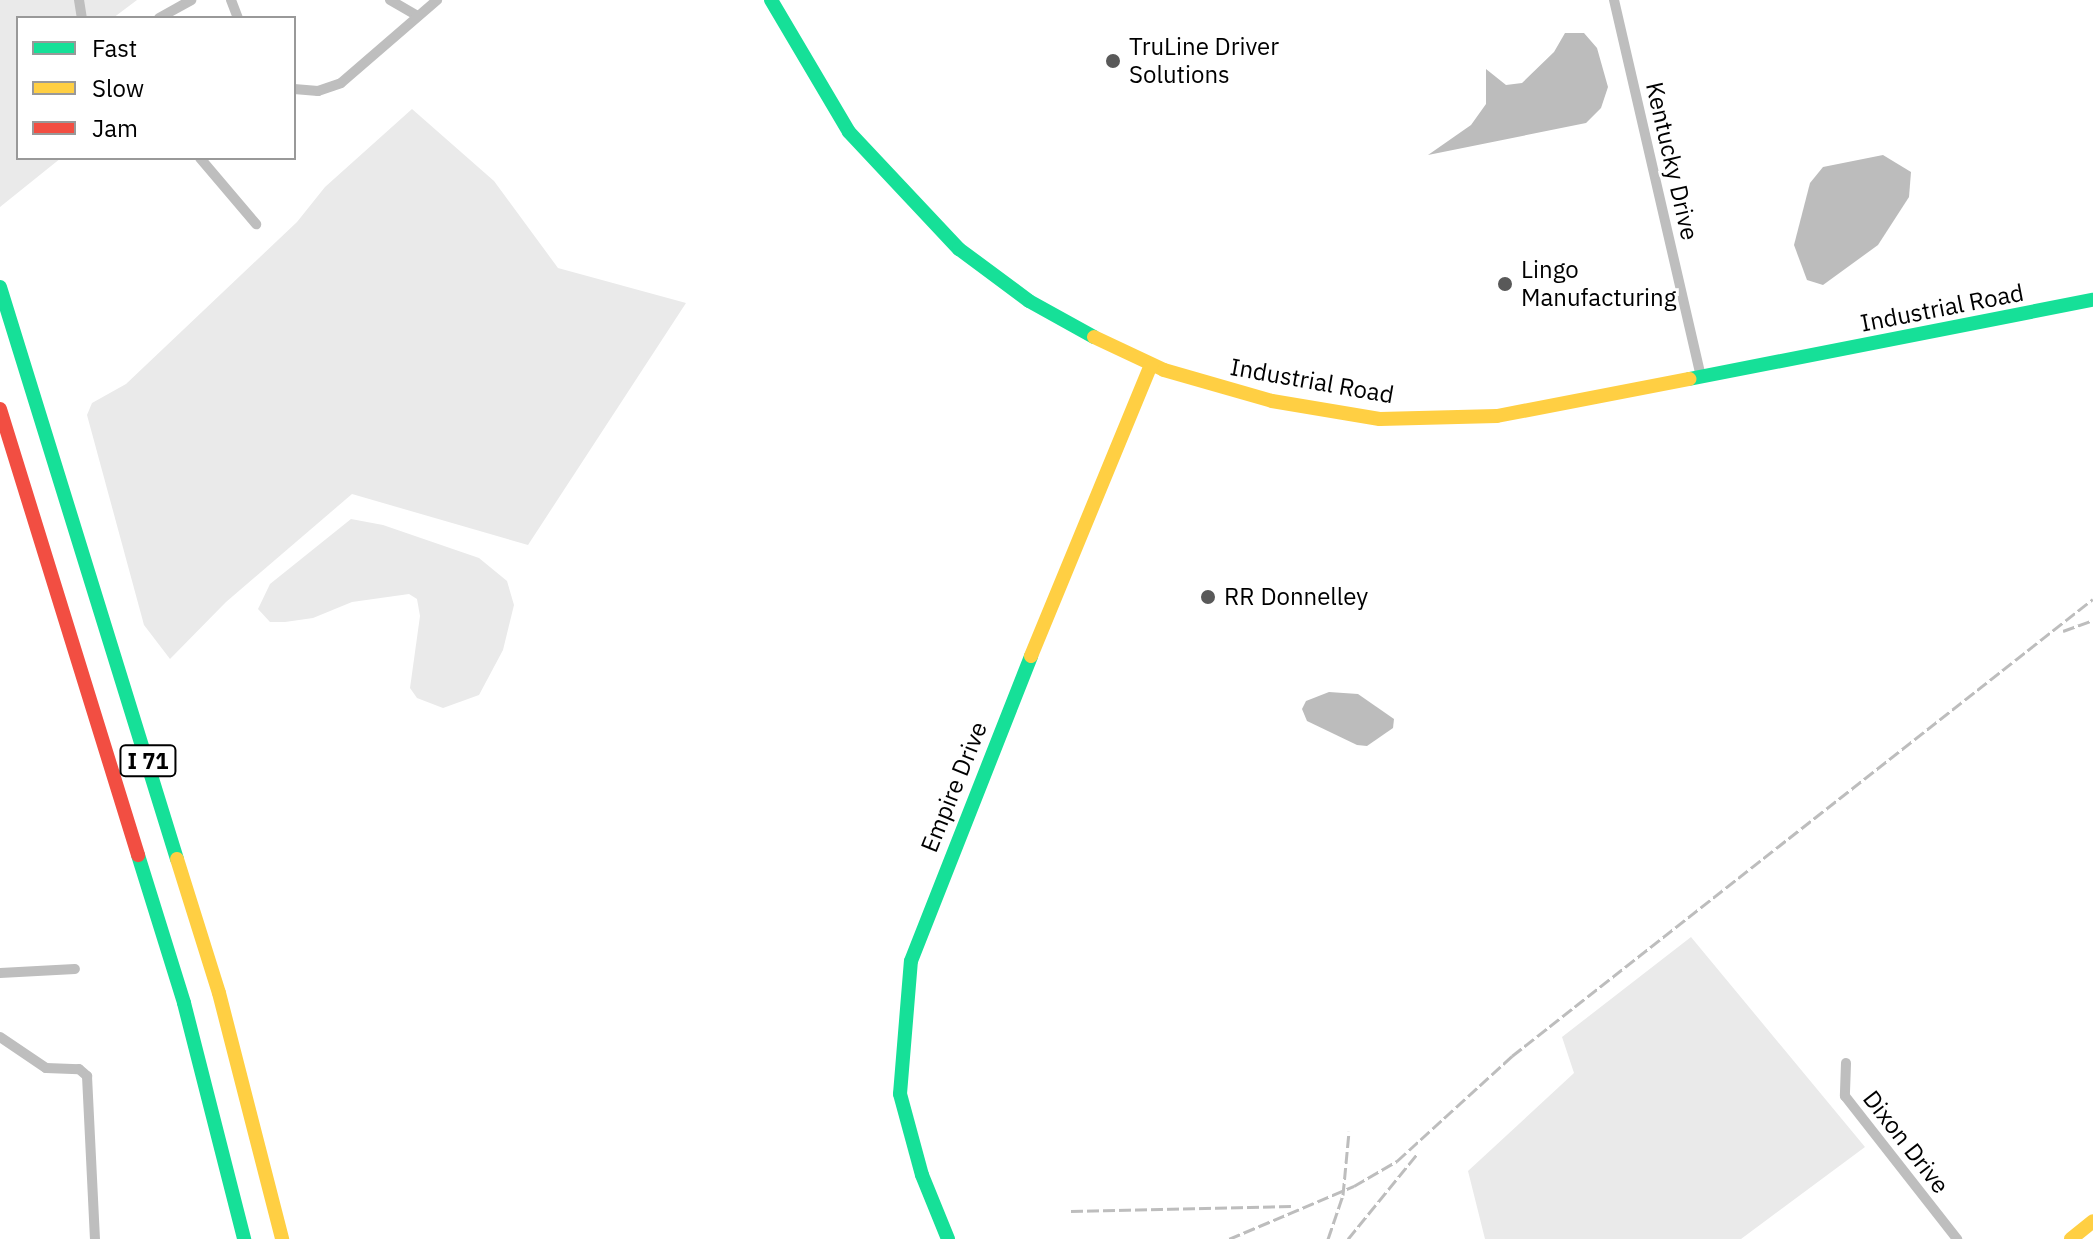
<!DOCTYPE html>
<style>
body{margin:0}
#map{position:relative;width:2093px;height:1239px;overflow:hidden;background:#fff;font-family:"IBM Plex Sans",sans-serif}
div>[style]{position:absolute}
.green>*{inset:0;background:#eaeaea}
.water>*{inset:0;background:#bcbcbc}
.street>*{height:10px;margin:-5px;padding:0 5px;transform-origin:5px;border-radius:5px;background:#bebebe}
.fast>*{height:14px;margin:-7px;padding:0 7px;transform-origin:7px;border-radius:7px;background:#16e098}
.slow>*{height:14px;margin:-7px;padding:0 7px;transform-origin:7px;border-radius:7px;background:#ffcf43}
.jam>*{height:14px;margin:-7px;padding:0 7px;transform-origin:7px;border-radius:7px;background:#f24e42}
.rail>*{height:3px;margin-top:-1.5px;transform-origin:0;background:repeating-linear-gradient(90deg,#bdbdbd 0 12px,transparent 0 16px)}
.dots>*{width:22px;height:22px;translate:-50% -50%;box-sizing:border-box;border:4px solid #fff;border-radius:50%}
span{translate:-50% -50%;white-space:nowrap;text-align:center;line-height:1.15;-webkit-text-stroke:6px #fff;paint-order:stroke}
.shield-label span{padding:2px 6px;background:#fff;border:2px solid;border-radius:6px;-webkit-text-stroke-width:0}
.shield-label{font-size:22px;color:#000;font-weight:700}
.poi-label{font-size:24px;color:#000}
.left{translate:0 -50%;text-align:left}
.street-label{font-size:24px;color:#000}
.legend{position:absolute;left:16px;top:16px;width:280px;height:144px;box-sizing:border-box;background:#fff;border:2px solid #999;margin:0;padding:10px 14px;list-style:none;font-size:24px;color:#000}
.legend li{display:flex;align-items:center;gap:16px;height:40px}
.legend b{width:40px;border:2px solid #999}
</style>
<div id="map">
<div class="green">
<i style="clip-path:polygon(0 0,137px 0,113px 18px,18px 18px,18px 158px,61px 158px,0 207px)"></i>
<i style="clip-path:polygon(412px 109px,494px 181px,558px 268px,686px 303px,528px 545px,352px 494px,226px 602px,170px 659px,144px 625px,87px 415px,92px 403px,126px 384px,297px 222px,325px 187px)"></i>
<i style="clip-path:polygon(351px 519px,383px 525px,479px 558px,507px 581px,514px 605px,503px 650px,479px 695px,443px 708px,417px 698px,410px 688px,420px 616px,417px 599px,409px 594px,352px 602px,313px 618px,285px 622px,270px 622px,258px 609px,270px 584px)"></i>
<i style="clip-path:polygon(1691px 937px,1865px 1147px,1741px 1239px,1485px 1239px,1468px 1171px,1574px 1073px,1562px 1037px)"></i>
</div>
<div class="water">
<i style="clip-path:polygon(1565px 33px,1584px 33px,1597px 48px,1608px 87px,1601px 108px,1586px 123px,1428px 155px,1471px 125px,1486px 104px,1486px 69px,1506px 85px,1522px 83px,1554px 52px)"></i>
<i style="clip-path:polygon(1883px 155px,1911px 172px,1909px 197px,1878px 245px,1823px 285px,1807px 280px,1794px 245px,1810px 183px,1823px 167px)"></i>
<i style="clip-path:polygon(1329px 692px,1358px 694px,1394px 719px,1393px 728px,1367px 746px,1357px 745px,1307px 721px,1302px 709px,1306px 701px)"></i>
</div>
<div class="street">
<i style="left:79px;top:0;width:18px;rotate:81deg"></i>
<i style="left:231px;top:0;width:19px;rotate:69deg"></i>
<i style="left:390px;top:0;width:32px;rotate:30deg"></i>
<i style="left:1614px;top:0;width:388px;rotate:77deg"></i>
<i style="left:159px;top:18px;width:37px;rotate:-29deg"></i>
<i style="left:294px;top:89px;width:24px;rotate:5deg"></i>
<i style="left:318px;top:91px;width:24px;rotate:-19deg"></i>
<i style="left:341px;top:83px;width:127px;rotate:-40.8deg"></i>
<i style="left:200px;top:158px;width:87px;rotate:49.7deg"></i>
<i style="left:0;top:973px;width:75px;rotate:-3.1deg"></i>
<i style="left:0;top:1037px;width:55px;rotate:34deg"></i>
<i style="left:46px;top:1068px;width:33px;rotate:2deg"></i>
<i style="left:79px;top:1069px;width:11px;rotate:41deg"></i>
<i style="left:87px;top:1076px;width:163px;rotate:87.2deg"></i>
<i style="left:1846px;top:1063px;width:33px;rotate:92deg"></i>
<i style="left:1845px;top:1096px;width:182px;rotate:51.9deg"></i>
</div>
<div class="fast">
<i style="left:771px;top:0;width:153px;rotate:59.4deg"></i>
<i style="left:849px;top:132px;width:161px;rotate:46.8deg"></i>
<i style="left:959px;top:249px;width:87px;rotate:36.6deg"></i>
<i style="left:1029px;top:301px;width:74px;rotate:29deg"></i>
<i style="left:0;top:287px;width:599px;rotate:72.81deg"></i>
<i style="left:1689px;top:379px;width:412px;rotate:-11.1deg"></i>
<i style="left:138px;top:855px;width:155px;rotate:72.7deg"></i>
<i style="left:184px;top:1003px;width:244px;rotate:75.7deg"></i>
<i style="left:948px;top:1239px;width:69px;rotate:-112.1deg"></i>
<i style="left:922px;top:1175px;width:84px;rotate:-105.2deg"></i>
<i style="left:900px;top:1094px;width:133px;rotate:-85.3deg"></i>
<i style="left:911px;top:961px;width:328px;rotate:-68.5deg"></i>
</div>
<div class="slow">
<i style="left:1094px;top:337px;width:77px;rotate:25.2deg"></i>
<i style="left:1164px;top:370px;width:112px;rotate:16deg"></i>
<i style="left:1272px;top:401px;width:109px;rotate:9.5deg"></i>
<i style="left:1380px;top:419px;width:117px;rotate:-1.5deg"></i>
<i style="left:1497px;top:416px;width:196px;rotate:-10.9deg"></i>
<i style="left:1031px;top:656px;width:315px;rotate:-67.6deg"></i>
<i style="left:177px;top:859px;width:140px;rotate:72.6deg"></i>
<i style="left:219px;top:993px;width:254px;rotate:75.6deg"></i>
<i style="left:2071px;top:1239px;width:28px;rotate:-39deg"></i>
</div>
<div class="jam">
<i style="left:0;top:409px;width:467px;rotate:72.8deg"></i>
</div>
<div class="rail">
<i style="left:2063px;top:631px;width:32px;rotate:-20deg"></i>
<i style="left:1071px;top:1211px;width:220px;rotate:-1.3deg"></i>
<i style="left:1229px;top:1239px;width:136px;rotate:-23deg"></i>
<i style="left:1354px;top:1186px;width:50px;rotate:-30.2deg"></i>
<i style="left:1397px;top:1161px;width:156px;rotate:-42.4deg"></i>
<i style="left:1512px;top:1056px;width:739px;rotate:-38.19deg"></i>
<i style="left:1328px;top:1239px;width:46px;rotate:-71.2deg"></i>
<i style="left:1343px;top:1195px;width:64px;rotate:-84.6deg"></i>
<i style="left:1348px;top:1239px;width:111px;rotate:-50.9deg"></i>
</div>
<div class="dots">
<i style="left:1113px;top:61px;background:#595959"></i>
<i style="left:1505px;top:284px;background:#595959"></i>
<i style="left:1208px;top:597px;background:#595959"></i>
</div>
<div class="shield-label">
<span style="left:148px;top:761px">I 71</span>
</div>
<div class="poi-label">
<span class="left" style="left:1129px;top:61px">TruLine Driver<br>Solutions</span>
<span class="left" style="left:1521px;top:284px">Lingo<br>Manufacturing</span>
<span class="left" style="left:1224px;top:597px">RR Donnelley</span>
</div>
<div class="street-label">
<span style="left:1672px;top:161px;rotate:77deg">Kentucky Drive</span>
<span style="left:1942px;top:308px;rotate:-11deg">Industrial Road</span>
<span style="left:1312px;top:381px;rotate:10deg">Industrial Road</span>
<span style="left:954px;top:787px;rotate:-68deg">Empire Drive</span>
<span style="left:1906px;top:1142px;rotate:52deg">Dixon Drive</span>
</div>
<ul class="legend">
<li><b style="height:10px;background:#16e098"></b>Fast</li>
<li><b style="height:10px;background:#ffcf43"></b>Slow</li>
<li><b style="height:10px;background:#f24e42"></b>Jam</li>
</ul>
</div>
